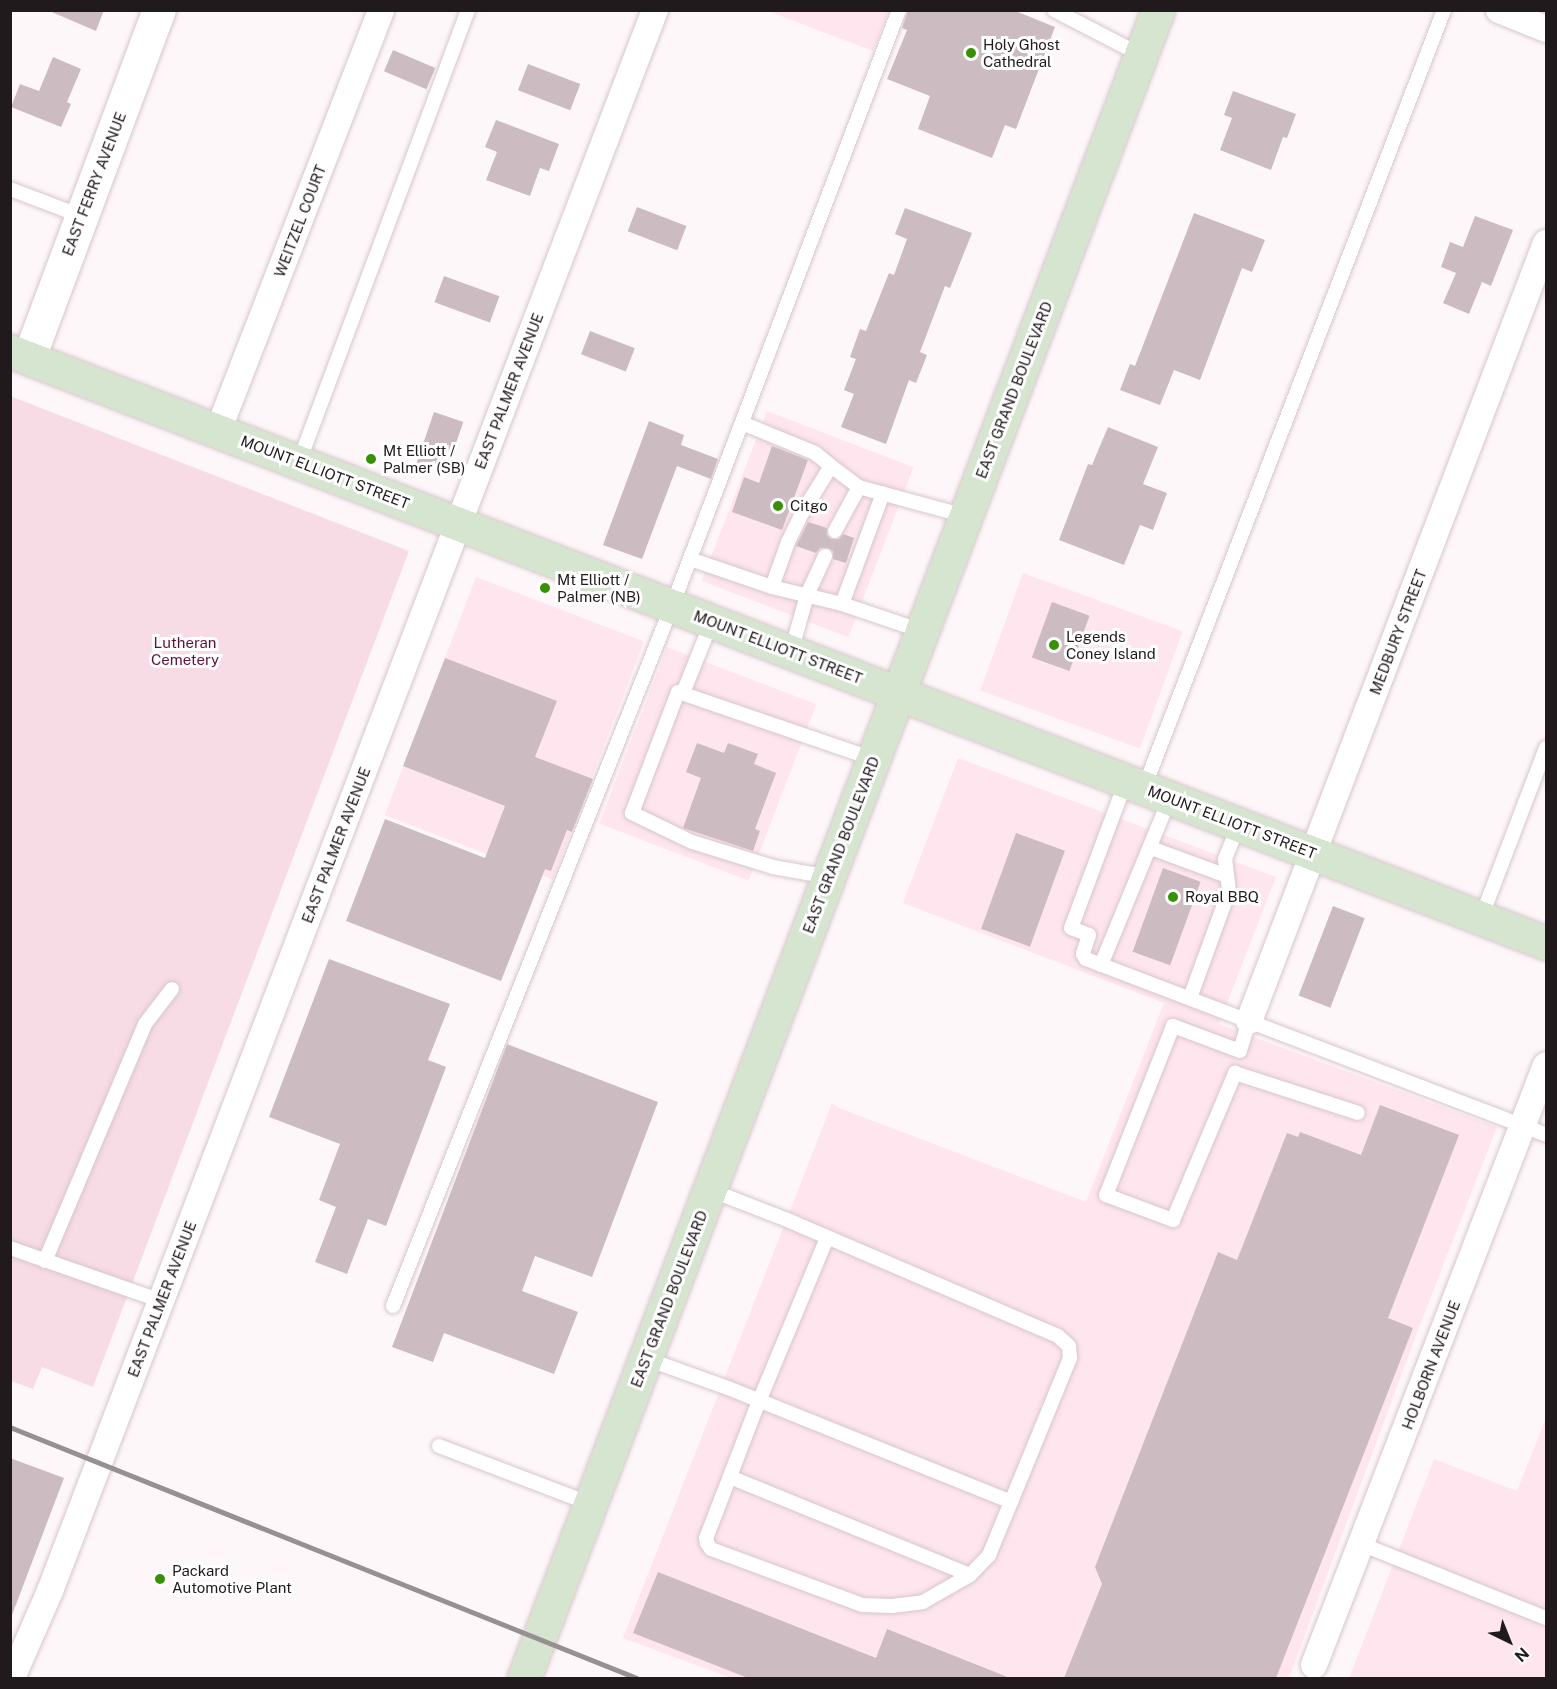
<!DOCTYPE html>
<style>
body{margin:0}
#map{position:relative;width:1557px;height:1689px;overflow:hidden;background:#fef7f9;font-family:"Public Sans",sans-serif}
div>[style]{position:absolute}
.built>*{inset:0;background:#ffe5ee;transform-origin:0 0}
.green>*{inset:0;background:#f7dbe5}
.building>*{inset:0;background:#ccbbc1;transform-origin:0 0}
.roads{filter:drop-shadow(0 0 2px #d7c6cc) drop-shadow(0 0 2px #d7c6cc)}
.service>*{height:14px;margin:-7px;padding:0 7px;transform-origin:7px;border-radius:7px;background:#fff}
.minor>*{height:26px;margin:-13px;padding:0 13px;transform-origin:13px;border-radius:13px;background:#fff}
.tertiary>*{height:33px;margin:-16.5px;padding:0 16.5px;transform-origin:16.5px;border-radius:16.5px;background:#fff}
.secondary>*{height:33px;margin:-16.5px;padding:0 16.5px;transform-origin:16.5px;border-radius:16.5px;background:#d5e5d0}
.rail>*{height:4.5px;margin:-2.25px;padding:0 2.25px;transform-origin:2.25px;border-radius:2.25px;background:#979092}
.dots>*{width:16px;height:16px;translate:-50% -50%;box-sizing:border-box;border:3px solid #fff;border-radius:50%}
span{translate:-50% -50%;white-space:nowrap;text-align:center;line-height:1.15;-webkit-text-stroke:6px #fff;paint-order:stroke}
.poi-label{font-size:15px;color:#211a1d}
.left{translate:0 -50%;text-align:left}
.street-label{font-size:15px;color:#211a1d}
.park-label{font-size:15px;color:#61123c}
.frame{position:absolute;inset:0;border:12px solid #211a1d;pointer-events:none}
.north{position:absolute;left:1479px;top:1611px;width:60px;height:60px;-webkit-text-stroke:4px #fff;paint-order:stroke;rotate:137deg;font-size:16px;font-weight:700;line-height:24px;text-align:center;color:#211a1d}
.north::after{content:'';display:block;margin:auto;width:21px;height:27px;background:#211a1d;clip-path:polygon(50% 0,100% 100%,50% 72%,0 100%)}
</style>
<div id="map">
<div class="built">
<i style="clip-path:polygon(768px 11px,889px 11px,873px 51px)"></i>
<i style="left:767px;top:411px;width:157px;height:182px;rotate:21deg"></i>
<i style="left:1023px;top:573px;width:170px;height:125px;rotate:20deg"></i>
<i style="left:476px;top:577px;width:180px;height:255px;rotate:21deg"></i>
<i style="left:667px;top:647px;width:160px;height:189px;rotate:21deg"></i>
<i style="clip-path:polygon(958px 758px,1276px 877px,1219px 1024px,1497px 1127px,1418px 1330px,1289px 1678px,731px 1678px,623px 1638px,832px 1103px,839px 1108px,1086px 1202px,1164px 1003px,903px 903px)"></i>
<i style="clip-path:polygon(1546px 1418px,1546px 1678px,1349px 1678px,1434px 1459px,1517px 1491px)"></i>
</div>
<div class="green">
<i style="clip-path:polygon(10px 396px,409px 551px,93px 1387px,42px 1367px,33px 1389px,11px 1381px)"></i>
</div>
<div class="building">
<i style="clip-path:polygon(47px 10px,104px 10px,96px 31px)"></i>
<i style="clip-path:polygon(908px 10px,1013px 10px,1055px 27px,1016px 129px,1005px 125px,992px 158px,918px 129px,930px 96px,887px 79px,907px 30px,902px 28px)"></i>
<i style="left:393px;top:50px;width:46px;height:23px;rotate:23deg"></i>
<i style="clip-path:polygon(53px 57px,81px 69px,67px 102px,71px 104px,61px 127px,11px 107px,20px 84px,39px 91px)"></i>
<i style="left:528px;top:64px;width:56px;height:28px;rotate:21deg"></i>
<i style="clip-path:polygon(1233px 91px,1296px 114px,1287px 138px,1283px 137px,1271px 170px,1220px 150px,1232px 118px,1224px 115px)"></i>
<i style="clip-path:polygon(496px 120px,559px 144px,549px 171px,540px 168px,530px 196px,486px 180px,497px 152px,485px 147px)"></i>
<i style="left:637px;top:207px;width:53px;height:26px;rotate:21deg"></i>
<i style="clip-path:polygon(905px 208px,972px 233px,950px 288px,945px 286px,920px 352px,927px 355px,916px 383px,909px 380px,886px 444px,841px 427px,854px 394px,844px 390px,856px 359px,850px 357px,860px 329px,866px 331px,889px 273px,894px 275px,907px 239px,895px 234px)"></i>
<i style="clip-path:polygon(1194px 213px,1265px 240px,1252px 272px,1242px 268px,1200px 380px,1174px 370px,1160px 405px,1120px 390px,1130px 364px,1135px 366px)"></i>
<i style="clip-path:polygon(1475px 216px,1513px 230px,1491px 286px,1482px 282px,1469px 314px,1443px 303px,1456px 273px,1441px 267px,1450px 242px,1463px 247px)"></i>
<i style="left:444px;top:276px;width:59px;height:28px;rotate:20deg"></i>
<i style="left:590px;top:331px;width:48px;height:25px;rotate:21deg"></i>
<i style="left:434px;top:412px;width:31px;height:55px;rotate:19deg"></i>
<i style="clip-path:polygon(649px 421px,684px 435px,681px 445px,718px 459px,711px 479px,677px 466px,642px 559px,603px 545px)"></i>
<i style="clip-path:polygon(1108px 427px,1158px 447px,1143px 484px,1167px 493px,1153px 530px,1140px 525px,1124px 565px,1059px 540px,1088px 464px,1092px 465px)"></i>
<i style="clip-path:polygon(772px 446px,808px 460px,782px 530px,732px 512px,744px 477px,759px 483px)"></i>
<i style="clip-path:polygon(808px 522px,827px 528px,827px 535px,831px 539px,839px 539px,843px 534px,854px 538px,846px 563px,833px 559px,833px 551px,828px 548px,820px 548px,816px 553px,796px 546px)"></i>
<i style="left:1052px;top:602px;width:40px;height:59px;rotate:20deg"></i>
<i style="clip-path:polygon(445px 658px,557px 701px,535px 757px,593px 779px,572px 832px,567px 830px,551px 871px,545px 869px,501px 981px,346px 921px,385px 819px,485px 858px,505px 806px,403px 766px)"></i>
<i style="clip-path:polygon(697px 743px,724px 753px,728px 743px,758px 754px,754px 764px,776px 773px,755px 829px,760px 831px,753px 851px,683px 828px,701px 778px,686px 772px)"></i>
<i style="left:1016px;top:833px;width:52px;height:102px;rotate:20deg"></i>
<i style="left:1163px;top:868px;width:40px;height:89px;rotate:20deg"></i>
<i style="left:1333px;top:906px;width:34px;height:96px;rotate:21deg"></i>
<i style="clip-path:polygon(329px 959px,450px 1004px,428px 1060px,446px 1067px,386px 1226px,368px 1219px,347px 1274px,315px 1262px,336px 1207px,319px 1200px,340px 1144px,269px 1117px)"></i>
<i style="clip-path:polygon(507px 1044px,658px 1102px,592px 1277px,535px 1256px,522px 1291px,578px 1312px,554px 1374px,444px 1333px,433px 1362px,392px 1347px)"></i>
<i style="clip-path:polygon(1380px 1105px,1459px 1135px,1388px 1318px,1413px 1328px,1276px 1678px,1064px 1678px,1102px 1584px,1095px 1567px,1218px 1252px,1237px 1260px,1287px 1133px,1298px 1137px,1300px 1132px,1361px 1155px)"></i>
<i style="clip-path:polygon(10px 1458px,64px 1478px,12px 1615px,10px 1615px)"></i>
<i style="clip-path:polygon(658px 1572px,876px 1658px,887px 1629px,1010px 1678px,748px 1678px,633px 1633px)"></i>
</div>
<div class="roads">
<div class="service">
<i style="left:1054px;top:10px;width:98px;rotate:27.3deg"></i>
<i style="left:10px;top:189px;width:76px;rotate:20.8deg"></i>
<i style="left:742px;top:423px;width:79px;rotate:22.3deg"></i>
<i style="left:815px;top:453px;width:21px;rotate:39deg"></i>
<i style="left:299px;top:462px;width:483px;rotate:-69.5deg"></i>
<i style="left:835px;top:531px;width:50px;rotate:-61.4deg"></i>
<i style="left:690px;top:559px;width:87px;rotate:18.9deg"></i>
<i style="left:842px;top:604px;width:118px;rotate:-69.7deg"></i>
<i style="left:922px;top:631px;width:84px;rotate:-161.4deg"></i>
<i style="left:842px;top:604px;width:72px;rotate:-166.3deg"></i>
<i style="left:772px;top:587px;width:48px;rotate:-70.4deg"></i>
<i style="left:788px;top:542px;width:32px;rotate:-64deg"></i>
<i style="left:802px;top:513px;width:55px;rotate:-58.3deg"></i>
<i style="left:831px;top:466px;width:35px;rotate:37deg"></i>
<i style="left:859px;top:487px;width:111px;rotate:15.2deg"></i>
<i style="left:791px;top:652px;width:59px;rotate:-74.3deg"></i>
<i style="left:807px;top:595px;width:43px;rotate:-65.2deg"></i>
<i style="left:683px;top:693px;width:78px;rotate:-68.1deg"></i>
<i style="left:1126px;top:781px;width:157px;rotate:110.5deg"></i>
<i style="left:1071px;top:928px;width:19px;rotate:21deg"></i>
<i style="left:1089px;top:935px;width:20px;rotate:108deg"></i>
<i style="left:1083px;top:954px;width:6px;rotate:59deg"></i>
<i style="left:1086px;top:959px;width:493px;rotate:20.9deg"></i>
<i style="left:1144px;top:788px;width:834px;rotate:-68.91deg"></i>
<i style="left:1151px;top:848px;width:81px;rotate:20.2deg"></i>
<i style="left:829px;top:877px;width:57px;rotate:-169.9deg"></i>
<i style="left:773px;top:867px;width:85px;rotate:-162.8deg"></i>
<i style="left:692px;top:842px;width:67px;rotate:-154.2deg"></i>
<i style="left:632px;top:813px;width:129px;rotate:-69.2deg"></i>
<i style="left:678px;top:692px;width:207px;rotate:18.9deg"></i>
<i style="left:1481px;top:918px;width:182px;rotate:-69.1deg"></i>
<i style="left:1101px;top:965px;width:181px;rotate:-67.6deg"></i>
<i style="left:1190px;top:998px;width:114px;rotate:-70deg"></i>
<i style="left:1229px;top:891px;width:32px;rotate:-97deg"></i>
<i style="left:1225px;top:859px;width:37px;rotate:-68deg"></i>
<i style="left:1249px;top:1021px;width:31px;rotate:107deg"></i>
<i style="left:1240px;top:1051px;width:72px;rotate:-159.5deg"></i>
<i style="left:1173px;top:1026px;width:182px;rotate:111.6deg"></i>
<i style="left:1106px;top:1195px;width:72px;rotate:20.5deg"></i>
<i style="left:1173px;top:1220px;width:160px;rotate:-67.1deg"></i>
<i style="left:1235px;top:1073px;width:129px;rotate:18deg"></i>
<i style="left:827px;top:1238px;width:177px;rotate:112.6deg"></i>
<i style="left:759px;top:1401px;width:147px;rotate:111.1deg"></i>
<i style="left:706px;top:1538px;width:5px;rotate:79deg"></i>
<i style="left:707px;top:1543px;width:7px;rotate:56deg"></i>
<i style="left:711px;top:1549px;width:161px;rotate:20.3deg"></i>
<i style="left:862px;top:1605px;width:30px;rotate:2deg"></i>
<i style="left:892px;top:1606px;width:31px;rotate:-7deg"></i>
<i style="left:923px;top:1602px;width:54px;rotate:-29.9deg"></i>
<i style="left:970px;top:1575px;width:28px;rotate:-46deg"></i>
<i style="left:989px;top:1555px;width:57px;rotate:-67.5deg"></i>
<i style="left:10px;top:1248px;width:160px;rotate:19.3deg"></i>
<i style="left:45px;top:1261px;width:257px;rotate:-67.1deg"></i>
<i style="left:145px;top:1024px;width:44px;rotate:-52.4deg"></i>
<i style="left:393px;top:1306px;width:754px;rotate:-68.27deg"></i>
<i style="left:672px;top:606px;width:638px;rotate:-69.15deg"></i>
<i style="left:647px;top:1359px;width:86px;rotate:19.7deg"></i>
<i style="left:728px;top:1388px;width:305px;rotate:21.9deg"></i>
<i style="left:1011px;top:1502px;width:156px;rotate:-67.7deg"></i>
<i style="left:1070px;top:1358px;width:12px;rotate:-95deg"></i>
<i style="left:1069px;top:1346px;width:15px;rotate:-138deg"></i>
<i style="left:1058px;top:1336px;width:292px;rotate:-156.8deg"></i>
<i style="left:790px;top:1221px;width:86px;rotate:-158.8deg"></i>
<i style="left:439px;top:1446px;width:163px;rotate:20.9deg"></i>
<i style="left:730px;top:1477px;width:259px;rotate:22.2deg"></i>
<i style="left:1361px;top:1544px;width:199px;rotate:21.8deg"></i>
</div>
<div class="minor">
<i style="left:1499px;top:10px;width:51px;rotate:22deg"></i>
<i style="left:218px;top:431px;width:451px;rotate:-68.8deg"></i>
<i style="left:1249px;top:1021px;width:833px;rotate:-69.11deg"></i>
<i style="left:1314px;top:1665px;width:643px;rotate:-68.86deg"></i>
<i style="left:12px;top:1678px;width:95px;rotate:-66.4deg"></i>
<i style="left:50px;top:1591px;width:1693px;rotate:-69.06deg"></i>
</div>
<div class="tertiary">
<i style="left:29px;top:357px;width:371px;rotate:-69.5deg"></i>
</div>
<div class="secondary">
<i style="left:10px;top:351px;width:1646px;rotate:21.08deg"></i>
<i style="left:524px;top:1678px;width:1784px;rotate:-69.19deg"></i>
</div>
</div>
<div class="rail">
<i style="left:10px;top:1427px;width:675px;rotate:21.82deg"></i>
</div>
<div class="dots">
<i style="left:971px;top:53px;background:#369104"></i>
<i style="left:371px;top:459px;background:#369104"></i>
<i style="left:778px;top:506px;background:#369104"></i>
<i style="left:545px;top:588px;background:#369104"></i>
<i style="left:1054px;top:645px;background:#369104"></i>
<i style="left:1173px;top:897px;background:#369104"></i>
<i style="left:160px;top:1579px;background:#369104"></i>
</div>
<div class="poi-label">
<span class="left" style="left:983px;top:53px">Holy Ghost<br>Cathedral</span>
<span class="left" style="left:383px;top:459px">Mt Elliott /<br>Palmer (SB)</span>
<span class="left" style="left:790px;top:506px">Citgo</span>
<span class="left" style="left:557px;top:588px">Mt Elliott /<br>Palmer (NB)</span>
<span class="left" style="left:1066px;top:645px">Legends<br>Coney Island</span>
<span class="left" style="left:1185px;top:897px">Royal BBQ</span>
<span class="left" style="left:172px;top:1579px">Packard<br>Automotive Plant</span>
</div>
<div class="street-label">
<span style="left:94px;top:184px;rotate:-69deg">EAST FERRY AVENUE</span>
<span style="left:300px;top:221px;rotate:-69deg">WEITZEL COURT</span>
<span style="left:1014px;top:390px;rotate:-69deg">EAST GRAND BOULEVARD</span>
<span style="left:509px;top:391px;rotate:-69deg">EAST PALMER AVENUE</span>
<span style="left:325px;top:472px;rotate:21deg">MOUNT ELLIOTT STREET</span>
<span style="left:1398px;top:632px;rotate:-69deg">MEDBURY STREET</span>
<span style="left:778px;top:647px;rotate:21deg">MOUNT ELLIOTT STREET</span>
<span style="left:1232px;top:822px;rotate:21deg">MOUNT ELLIOTT STREET</span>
<span style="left:336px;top:845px;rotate:-69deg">EAST PALMER AVENUE</span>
<span style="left:841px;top:845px;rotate:-69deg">EAST GRAND BOULEVARD</span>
<span style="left:162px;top:1299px;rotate:-69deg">EAST PALMER AVENUE</span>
<span style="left:669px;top:1299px;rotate:-69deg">EAST GRAND BOULEVARD</span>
<span style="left:1431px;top:1365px;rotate:-69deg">HOLBORN AVENUE</span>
</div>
<div class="park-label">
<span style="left:185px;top:651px">Lutheran<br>Cemetery</span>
</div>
<div class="frame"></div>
<div class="north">N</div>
</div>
